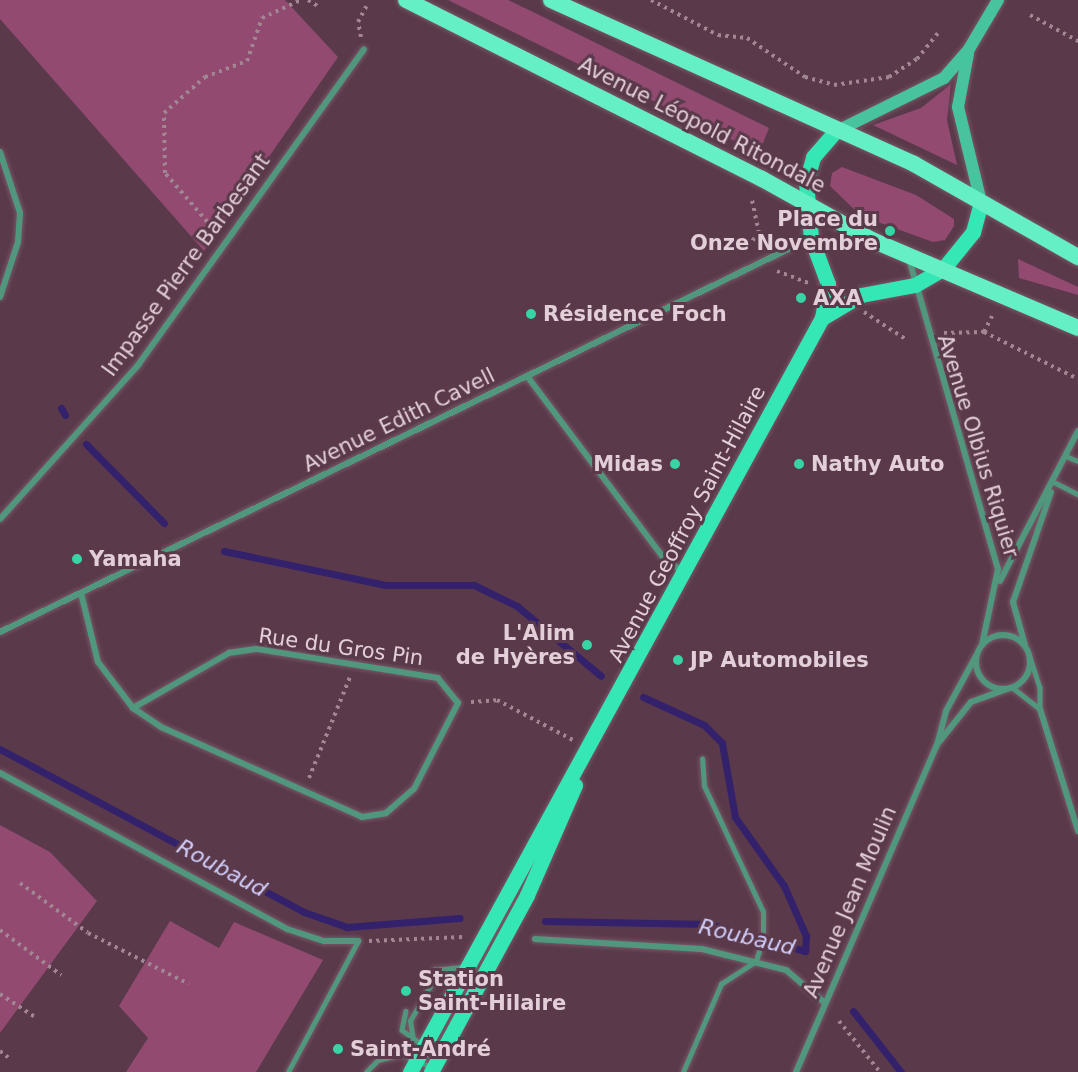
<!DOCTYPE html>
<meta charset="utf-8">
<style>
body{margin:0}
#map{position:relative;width:1078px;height:1072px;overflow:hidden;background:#5a394a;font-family:"DejaVu Sans",sans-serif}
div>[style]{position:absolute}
.green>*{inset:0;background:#924a71}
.stream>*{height:7px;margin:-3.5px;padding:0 3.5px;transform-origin:3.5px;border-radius:3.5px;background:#33216c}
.path>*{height:4px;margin-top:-2px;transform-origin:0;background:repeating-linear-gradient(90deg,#a18794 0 3px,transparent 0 7.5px)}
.roads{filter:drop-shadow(0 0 2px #755766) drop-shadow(0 0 2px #755766)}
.service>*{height:4.5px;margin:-2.25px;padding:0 2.25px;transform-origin:2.25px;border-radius:2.25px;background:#50977e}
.minor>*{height:6px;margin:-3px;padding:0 3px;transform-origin:3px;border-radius:3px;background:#50977e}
.minor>.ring{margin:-3px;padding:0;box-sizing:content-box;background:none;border:6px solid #50977e;border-radius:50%}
.secondary>*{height:12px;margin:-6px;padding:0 6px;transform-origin:6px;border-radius:6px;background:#47c49d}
.primary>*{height:15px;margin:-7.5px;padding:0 7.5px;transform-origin:7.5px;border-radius:7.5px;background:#35e7b4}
.trunk>*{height:16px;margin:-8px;padding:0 8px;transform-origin:8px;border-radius:8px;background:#64f0c4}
.dots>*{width:16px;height:16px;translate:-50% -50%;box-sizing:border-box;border:3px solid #5a394a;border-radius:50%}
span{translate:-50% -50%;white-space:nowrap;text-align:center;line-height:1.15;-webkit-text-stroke:6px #5a394a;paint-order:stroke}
.street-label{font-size:21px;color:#e3cfd8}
.poi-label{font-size:21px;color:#e3cfd8;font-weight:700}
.right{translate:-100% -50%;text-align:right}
.left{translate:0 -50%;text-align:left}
.water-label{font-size:22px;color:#d1cdfa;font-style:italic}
</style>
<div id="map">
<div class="green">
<i style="clip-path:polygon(0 0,285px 0,338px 57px,204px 251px,0 19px)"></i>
<i style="clip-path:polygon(448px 0,508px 0,533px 12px,769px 128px,759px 153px)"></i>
<i style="clip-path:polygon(951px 84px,947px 120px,957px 165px,873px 125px,921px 108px)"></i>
<i style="clip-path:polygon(842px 167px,916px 195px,954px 219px,954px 226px,945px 240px,933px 242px,861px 216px,830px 186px,832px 173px)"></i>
<i style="clip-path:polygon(1018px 259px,1078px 287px,1078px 295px,1019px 278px)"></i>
<i style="clip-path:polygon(0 825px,50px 852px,97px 901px,0 1033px)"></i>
<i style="clip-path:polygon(170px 921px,219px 948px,234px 922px,323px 960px,256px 1072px,126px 1072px,148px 1038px,119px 1006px)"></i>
</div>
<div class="stream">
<i style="left:61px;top:408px;width:8px;rotate:60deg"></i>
<i style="left:86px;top:444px;width:111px;rotate:45.4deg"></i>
<i style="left:224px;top:551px;width:165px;rotate:11.9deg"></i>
<i style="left:385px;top:585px;width:89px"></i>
<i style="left:474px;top:585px;width:48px;rotate:26deg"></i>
<i style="left:517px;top:606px;width:109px;rotate:39.8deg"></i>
<i style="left:0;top:749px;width:345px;rotate:28.2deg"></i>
<i style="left:304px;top:912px;width:46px;rotate:19.2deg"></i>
<i style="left:347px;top:927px;width:113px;rotate:-4.6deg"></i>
<i style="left:545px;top:921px;width:165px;rotate:1deg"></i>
<i style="left:710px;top:924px;width:99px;rotate:15.9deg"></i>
<i style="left:805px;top:951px;width:15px;rotate:-86deg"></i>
<i style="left:806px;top:936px;width:55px;rotate:-113.7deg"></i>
<i style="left:784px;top:886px;width:85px;rotate:-125.4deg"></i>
<i style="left:735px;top:817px;width:75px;rotate:-100deg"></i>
<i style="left:722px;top:743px;width:25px;rotate:-135deg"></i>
<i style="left:704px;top:725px;width:67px;rotate:-155.3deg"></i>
<i style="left:853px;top:1011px;width:78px;rotate:51.8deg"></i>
</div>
<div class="path">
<i style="left:308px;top:0;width:13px;rotate:32deg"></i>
<i style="left:651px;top:0;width:76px;rotate:27.6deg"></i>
<i style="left:718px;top:35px;width:29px;rotate:6deg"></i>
<i style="left:747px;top:38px;width:70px;rotate:33.9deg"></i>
<i style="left:805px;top:77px;width:30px;rotate:15deg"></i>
<i style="left:834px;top:85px;width:56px;rotate:-8.3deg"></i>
<i style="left:889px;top:77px;width:33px;rotate:-33deg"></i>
<i style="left:917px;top:59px;width:33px;rotate:-51deg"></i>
<i style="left:1030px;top:15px;width:55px;rotate:28.4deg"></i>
<i style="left:361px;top:37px;width:15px;rotate:-101deg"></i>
<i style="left:358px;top:22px;width:19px;rotate:-62deg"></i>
<i style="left:217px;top:233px;width:79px;rotate:-130.9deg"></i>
<i style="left:165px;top:173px;width:60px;rotate:-91deg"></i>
<i style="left:164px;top:113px;width:55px;rotate:-41.3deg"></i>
<i style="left:205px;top:77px;width:45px;rotate:-20.9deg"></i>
<i style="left:247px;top:61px;width:46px;rotate:-70.8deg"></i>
<i style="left:262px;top:18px;width:43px;rotate:-24.8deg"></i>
<i style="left:743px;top:252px;width:25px;rotate:-50deg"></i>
<i style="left:759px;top:233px;width:35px;rotate:-102deg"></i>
<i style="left:777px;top:271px;width:34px;rotate:21deg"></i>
<i style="left:864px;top:312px;width:51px;rotate:33.1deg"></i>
<i style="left:984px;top:332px;width:22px;rotate:-63deg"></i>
<i style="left:944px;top:333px;width:40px;rotate:-1.4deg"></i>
<i style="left:984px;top:332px;width:105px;rotate:26.6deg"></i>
<i style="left:471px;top:702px;width:26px;rotate:-4deg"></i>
<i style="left:497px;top:700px;width:86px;rotate:27.8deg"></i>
<i style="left:309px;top:778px;width:109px;rotate:-67.9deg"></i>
<i style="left:20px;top:883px;width:84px;rotate:36.3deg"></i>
<i style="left:88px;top:933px;width:113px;rotate:26.8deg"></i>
<i style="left:0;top:930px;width:76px;rotate:36.4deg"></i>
<i style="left:369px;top:941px;width:94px;rotate:-2.4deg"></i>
<i style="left:0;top:994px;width:42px;rotate:33.3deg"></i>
<i style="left:839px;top:1021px;width:65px;rotate:51.2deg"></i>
<i style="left:0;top:1051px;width:11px;rotate:38deg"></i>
</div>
<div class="roads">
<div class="service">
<i style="left:1066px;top:456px;width:13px;rotate:23deg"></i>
<i style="left:1054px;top:482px;width:27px;rotate:27deg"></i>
<i style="left:1030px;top:657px;width:32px;rotate:72deg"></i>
<i style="left:1040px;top:687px;width:22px;rotate:90deg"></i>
<i style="left:1012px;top:687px;width:36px;rotate:38deg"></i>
<i style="left:425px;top:979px;width:13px;rotate:-45deg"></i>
<i style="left:434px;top:970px;width:28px;rotate:-6deg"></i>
<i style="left:406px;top:1011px;width:19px;rotate:102deg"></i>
<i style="left:402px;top:1030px;width:43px;rotate:35.5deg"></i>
<i style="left:413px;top:1040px;width:19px;rotate:-99deg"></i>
<i style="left:410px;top:1021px;width:54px;rotate:-60.1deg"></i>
<i style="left:437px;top:974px;width:16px;rotate:-22deg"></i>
<i style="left:288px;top:1072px;width:149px;rotate:-61.9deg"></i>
<i style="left:366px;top:1072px;width:17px;rotate:-45deg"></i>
<i style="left:378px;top:1060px;width:25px;rotate:-14deg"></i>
<i style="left:402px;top:1054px;width:32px;rotate:24deg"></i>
<i style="left:683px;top:1072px;width:96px;rotate:-66.6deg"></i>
<i style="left:721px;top:984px;width:42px;rotate:-33.3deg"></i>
<i style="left:756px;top:961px;width:24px;rotate:-73deg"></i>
<i style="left:763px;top:938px;width:26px;rotate:-90deg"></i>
<i style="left:763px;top:912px;width:139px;rotate:-115.1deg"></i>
<i style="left:704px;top:786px;width:27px;rotate:-94deg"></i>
</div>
<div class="minor">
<i style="left:0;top:152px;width:64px;rotate:71.8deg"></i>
<i style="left:20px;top:213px;width:29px;rotate:94deg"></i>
<i style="left:18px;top:242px;width:58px;rotate:108.1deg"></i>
<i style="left:909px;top:259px;width:323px;rotate:74deg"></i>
<i style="left:998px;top:569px;width:78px;rotate:101.9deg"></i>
<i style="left:527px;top:376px;width:226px;rotate:53.1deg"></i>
<i style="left:663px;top:557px;width:25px;rotate:37deg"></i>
<i style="left:0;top:519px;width:207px;rotate:-48.1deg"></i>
<i style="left:138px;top:365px;width:388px;rotate:-54.4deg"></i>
<i style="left:1000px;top:581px;width:169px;rotate:-62.5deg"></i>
<i style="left:81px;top:593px;width:71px;rotate:76.2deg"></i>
<i style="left:98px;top:662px;width:58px;rotate:52.7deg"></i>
<i style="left:133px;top:708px;width:34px;rotate:34deg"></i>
<i style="left:161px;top:727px;width:220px;rotate:24.1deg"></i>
<i style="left:362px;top:817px;width:24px;rotate:-9deg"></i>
<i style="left:386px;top:813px;width:37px;rotate:-41deg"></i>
<i style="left:414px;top:789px;width:97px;rotate:-62.9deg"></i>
<i style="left:458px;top:703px;width:32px;rotate:-129deg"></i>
<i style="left:438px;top:678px;width:184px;rotate:-170.9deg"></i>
<i style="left:256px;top:649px;width:27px;rotate:172deg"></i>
<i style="left:229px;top:653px;width:111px;rotate:150.2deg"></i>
<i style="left:0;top:632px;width:902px;rotate:-25.91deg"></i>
<i class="ring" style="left:976px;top:635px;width:48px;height:48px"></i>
<i style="left:1025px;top:645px;width:45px;rotate:-105.6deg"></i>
<i style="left:1013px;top:602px;width:116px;rotate:-70.9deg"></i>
<i style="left:1040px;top:709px;width:128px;rotate:72.7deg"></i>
<i style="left:939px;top:742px;width:51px;rotate:-51.3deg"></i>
<i style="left:971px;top:702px;width:37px;rotate:-20deg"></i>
<i style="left:0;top:773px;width:327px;rotate:28.5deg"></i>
<i style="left:287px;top:929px;width:39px;rotate:18deg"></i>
<i style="left:324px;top:941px;width:34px"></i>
<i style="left:535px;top:939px;width:167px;rotate:3.4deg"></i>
<i style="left:702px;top:949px;width:87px;rotate:14deg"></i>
<i style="left:786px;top:970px;width:51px;rotate:40.2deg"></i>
<i style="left:796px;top:1072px;width:356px;rotate:-66.7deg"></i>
<i style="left:937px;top:745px;width:35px;rotate:-75deg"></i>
<i style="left:946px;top:711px;width:63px;rotate:-61.4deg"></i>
</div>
<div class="secondary">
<i style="left:968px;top:54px;width:54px;rotate:100.7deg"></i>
<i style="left:958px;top:107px;width:98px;rotate:76.4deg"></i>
<i style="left:835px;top:132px;width:122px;rotate:-26.4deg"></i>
<i style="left:944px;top:78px;width:38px;rotate:-49deg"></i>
<i style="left:969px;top:49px;width:57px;rotate:-59.4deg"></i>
</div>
<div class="primary">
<i style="left:822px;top:318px;width:45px;rotate:-30.5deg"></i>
<i style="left:861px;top:295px;width:55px;rotate:-10.5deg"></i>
<i style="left:915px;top:285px;width:32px;rotate:-30deg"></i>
<i style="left:943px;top:269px;width:48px;rotate:-51deg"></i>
<i style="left:973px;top:232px;width:31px;rotate:-75deg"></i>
<i style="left:410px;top:1072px;width:859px;rotate:-61.35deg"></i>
<i style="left:822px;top:318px;width:35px;rotate:-80deg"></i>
<i style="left:828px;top:284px;width:49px;rotate:-110.3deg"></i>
<i style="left:811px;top:238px;width:56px;rotate:-95.1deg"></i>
<i style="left:806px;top:182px;width:26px;rotate:-74deg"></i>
<i style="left:813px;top:157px;width:33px;rotate:-49deg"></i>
<i style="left:431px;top:1072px;width:201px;rotate:-61.5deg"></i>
<i style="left:527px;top:895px;width:120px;rotate:-66.4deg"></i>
</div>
<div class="trunk">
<i style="left:406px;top:0;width:398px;rotate:26.7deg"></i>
<i style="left:762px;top:179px;width:126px;rotate:29deg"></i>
<i style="left:872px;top:240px;width:224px;rotate:23.1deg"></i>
<i style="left:551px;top:0;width:398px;rotate:24.3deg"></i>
<i style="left:914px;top:164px;width:189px;rotate:29.6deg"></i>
</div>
</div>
<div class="dots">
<i style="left:890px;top:231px;background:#37d4a6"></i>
<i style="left:801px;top:298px;background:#37d4a6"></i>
<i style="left:531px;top:314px;background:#37d4a6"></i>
<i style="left:675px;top:464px;background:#37d4a6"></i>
<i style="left:799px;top:464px;background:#37d4a6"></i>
<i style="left:77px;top:559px;background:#37d4a6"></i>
<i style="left:587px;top:645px;background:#37d4a6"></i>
<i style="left:678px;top:660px;background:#37d4a6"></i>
<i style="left:406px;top:991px;background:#37d4a6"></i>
<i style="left:338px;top:1049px;background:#37d4a6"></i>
</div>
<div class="street-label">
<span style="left:702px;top:125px;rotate:27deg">Avenue Léopold Ritondale</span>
<span style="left:186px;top:265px;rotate:-54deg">Impasse Pierre Barbesant</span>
<span style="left:399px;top:420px;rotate:-26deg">Avenue Edith Cavell</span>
<span style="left:978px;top:446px;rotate:73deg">Avenue Olbius Riquier</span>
<span style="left:687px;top:524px;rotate:-62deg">Avenue Geoffroy Saint-Hilaire</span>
<span style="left:341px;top:647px;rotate:8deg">Rue du Gros Pin</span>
<span style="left:850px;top:902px;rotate:-67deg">Avenue Jean Moulin</span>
</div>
<div class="poi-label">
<span class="right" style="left:878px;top:231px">Place du<br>Onze Novembre</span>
<span class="left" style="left:813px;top:298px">AXA</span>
<span class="left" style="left:543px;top:314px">Résidence Foch</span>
<span class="right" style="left:663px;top:464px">Midas</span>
<span class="left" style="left:811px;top:464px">Nathy Auto</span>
<span class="left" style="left:89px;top:559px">Yamaha</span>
<span class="right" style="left:575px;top:645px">L'Alim<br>de Hyères</span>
<span class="left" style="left:690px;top:660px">JP Automobiles</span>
<span class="left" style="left:418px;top:991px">Station<br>Saint-Hilaire</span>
<span class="left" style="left:350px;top:1049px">Saint-André</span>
</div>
<div class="water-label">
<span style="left:222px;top:868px;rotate:28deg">Roubaud</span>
<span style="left:747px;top:937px;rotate:13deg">Roubaud</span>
</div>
</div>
